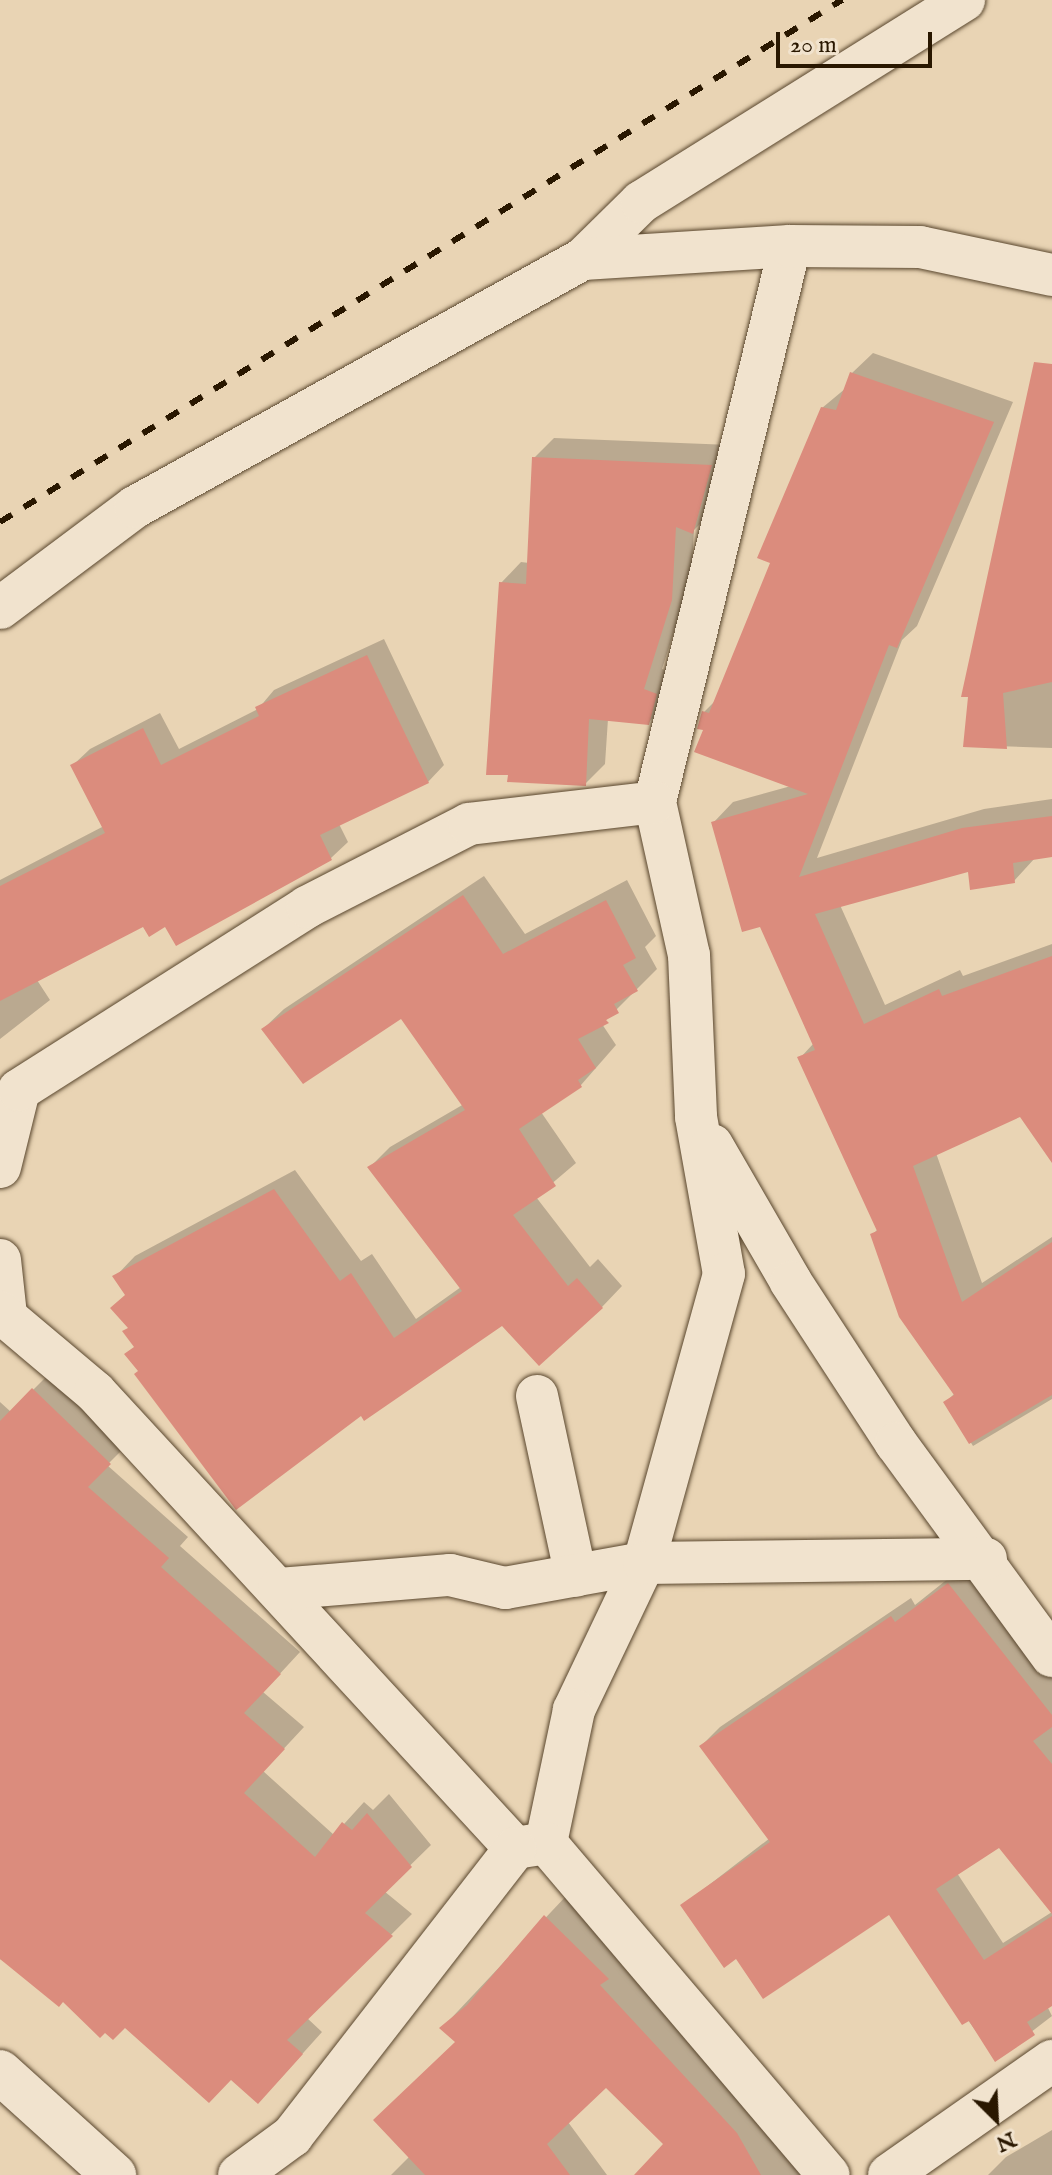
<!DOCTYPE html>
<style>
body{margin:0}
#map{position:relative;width:1052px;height:2175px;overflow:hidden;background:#e9d4b4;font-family:"IM FELL English",serif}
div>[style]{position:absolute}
.shadow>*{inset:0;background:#0003}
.building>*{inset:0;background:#db8c7d}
.roads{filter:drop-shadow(0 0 2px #59462d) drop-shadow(0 0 2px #59462d)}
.minor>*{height:42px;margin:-21px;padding:0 21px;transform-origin:21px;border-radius:21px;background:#f1e3ce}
.tertiary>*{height:44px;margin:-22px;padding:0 22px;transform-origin:22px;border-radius:22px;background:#f1e3ce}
.rail>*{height:6px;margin-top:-3px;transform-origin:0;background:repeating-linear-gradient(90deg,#291700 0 14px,transparent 0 28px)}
span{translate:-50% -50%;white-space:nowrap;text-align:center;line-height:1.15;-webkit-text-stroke:6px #f1e3ce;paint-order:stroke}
.north{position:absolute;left:956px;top:2079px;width:80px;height:80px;-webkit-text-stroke:6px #f1e3ce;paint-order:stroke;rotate:156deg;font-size:22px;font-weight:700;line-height:32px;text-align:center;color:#291700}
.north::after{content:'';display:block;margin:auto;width:28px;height:36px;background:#291700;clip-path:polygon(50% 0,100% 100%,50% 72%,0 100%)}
.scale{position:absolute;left:776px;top:32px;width:156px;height:36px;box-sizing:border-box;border:4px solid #291700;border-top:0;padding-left:10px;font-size:24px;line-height:28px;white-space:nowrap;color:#291700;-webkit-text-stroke:6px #f1e3ce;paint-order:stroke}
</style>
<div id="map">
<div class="shadow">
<i style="clip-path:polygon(873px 353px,1013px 402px,917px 626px,902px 640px,817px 858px,984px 809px,1052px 799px,1052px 855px,1035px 858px,1014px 881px,969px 869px,840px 905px,885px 1005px,960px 970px,963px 976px,1052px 944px,1052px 1159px,1021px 1114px,936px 1153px,982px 1283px,1052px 1237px,1052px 1399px,973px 1446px,946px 1402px,955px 1393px,872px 1235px,878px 1229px,800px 1058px,814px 1043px,713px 823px,733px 802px,791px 786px,706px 728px,704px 712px,718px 698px,773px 562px,822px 408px,846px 388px,852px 373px)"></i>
<i style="clip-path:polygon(1052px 401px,1052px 748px,966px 745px)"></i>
<i style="clip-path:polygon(554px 438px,731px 445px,713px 511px,694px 530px,691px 579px,662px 669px,676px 674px,669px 702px,648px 723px,608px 719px,605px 764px,585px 784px,501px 583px,521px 562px,529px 563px,534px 458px)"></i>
<i style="clip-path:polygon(384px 639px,444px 765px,428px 782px,339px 824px,348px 842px,331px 858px,144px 925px,37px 980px,50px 1000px,0 1039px,0 880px,104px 826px,73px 765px,90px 749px,160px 713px,179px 749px,258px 709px,274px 690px)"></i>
<i style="clip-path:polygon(484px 876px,525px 934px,627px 880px,656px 936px,645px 947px,657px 969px,602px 1024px,616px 1045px,581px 1085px,541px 1112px,576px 1163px,536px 1197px,590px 1267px,598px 1259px,622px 1286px,602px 1307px,502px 1323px,361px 1413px,136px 1346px,127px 1294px,115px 1277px,135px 1256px,295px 1170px,361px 1261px,372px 1254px,416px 1319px,461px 1287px,369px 1168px,390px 1147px,464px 1104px,401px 1016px,263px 1029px,284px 1009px)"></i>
<i style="clip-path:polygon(54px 1369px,130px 1442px,107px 1465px,188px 1537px,180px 1546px,300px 1652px,263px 1692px,304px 1727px,263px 1771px,334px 1835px,364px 1802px,373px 1810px,389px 1794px,431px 1845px,384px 1891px,412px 1914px,307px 2018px,322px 2032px,278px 2081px,231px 2077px,63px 1999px,0 1959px,0 1402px,11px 1412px)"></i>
<i style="clip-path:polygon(964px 1566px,1052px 1674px,1052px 1911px,999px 1845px,957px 1873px,1003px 1943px,1052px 1912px,1052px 2003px,1047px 2006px,1052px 2016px,996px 2059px,890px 1912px,737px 1956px,683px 1905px,770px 1838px,701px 1746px,720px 1727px,911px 1598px,915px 1605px)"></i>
<i style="clip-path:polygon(567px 1895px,629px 1957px,621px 1964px,785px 2141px,809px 2175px,637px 2175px,666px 2144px,606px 2085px,568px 2122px,607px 2175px,391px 2175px,410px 2156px,457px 2041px,442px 2028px)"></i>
<i style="clip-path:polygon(1052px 2130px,1052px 2175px,988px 2175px,1006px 2157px)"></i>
</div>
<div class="building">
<i style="clip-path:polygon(1034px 362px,1052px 364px,1052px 682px,1003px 693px,1007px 749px,963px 747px,968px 697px,961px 697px)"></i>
<i style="clip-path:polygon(850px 372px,994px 422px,897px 648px,889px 645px,799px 877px,962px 828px,1052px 816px,1052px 857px,1013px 863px,1015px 883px,970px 890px,968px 872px,815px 914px,864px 1024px,939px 989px,942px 996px,1052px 956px,1052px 1163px,1020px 1117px,913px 1166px,962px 1302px,1052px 1242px,1052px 1395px,969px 1444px,943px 1402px,954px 1395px,899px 1317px,870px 1234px,877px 1231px,797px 1057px,815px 1050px,760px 927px,742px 932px,711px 822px,808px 794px,694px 752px,703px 730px,697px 729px,702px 711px,709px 713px,770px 563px,757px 558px,821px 407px,836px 410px)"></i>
<i style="clip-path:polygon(532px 457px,712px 465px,693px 534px,676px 527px,672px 600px,644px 689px,657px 694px,649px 725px,589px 719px,586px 786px,507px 782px,508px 775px,486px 775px,499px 582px,526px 584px)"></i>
<i style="clip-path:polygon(367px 655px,429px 783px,320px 835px,332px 860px,176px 946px,165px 927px,149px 937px,143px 927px,0 1001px,0 886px,105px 833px,70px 765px,143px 728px,161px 765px,259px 716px,255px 707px)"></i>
<i style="clip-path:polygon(463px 895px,503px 954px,606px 900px,636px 958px,623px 965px,638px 991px,614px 1004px,619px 1013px,606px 1020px,609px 1023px,578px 1039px,596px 1068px,578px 1080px,582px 1087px,519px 1129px,556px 1186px,513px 1215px,568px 1286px,577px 1278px,603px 1308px,539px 1366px,502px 1326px,364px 1421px,361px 1416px,236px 1510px,134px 1374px,138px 1371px,124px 1354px,134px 1347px,122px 1331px,128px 1328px,110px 1308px,125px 1295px,112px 1276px,274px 1189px,340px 1281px,351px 1273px,394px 1338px,462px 1291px,367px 1167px,465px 1110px,401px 1019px,303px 1084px,261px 1029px)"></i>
<i style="clip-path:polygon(32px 1388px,111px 1464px,88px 1487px,169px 1558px,161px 1567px,281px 1674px,244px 1713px,285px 1749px,244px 1793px,315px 1857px,342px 1822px,352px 1830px,367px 1813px,412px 1867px,365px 1913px,393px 1936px,287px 2040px,303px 2054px,258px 2104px,231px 2080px,209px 2103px,125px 2028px,113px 2040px,105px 2033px,100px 2038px,63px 2002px,59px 2007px,0 1959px,0 1421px)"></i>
<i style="clip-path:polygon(948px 1583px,1052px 1715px,1052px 1727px,1033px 1741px,1052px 1764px,1052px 1914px,999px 1848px,936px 1889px,984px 1960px,1052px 1916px,1052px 2006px,1027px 2022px,1035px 2035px,995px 2062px,969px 2021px,962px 2025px,889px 1915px,763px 1999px,736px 1959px,724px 1968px,680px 1905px,770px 1842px,699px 1746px,891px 1616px,895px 1622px)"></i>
<i style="clip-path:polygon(544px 1915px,609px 1979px,600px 1985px,737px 2133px,761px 2175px,634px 2175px,663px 2144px,606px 2088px,547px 2144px,570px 2175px,425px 2175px,373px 2120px,455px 2042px,439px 2028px,467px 2005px)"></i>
</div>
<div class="roads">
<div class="minor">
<i style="left:790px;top:246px;width:572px;rotate:103.65deg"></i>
<i style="left:655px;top:802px;width:157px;rotate:77.5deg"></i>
<i style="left:689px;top:955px;width:162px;rotate:87.5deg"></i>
<i style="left:696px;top:1117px;width:159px;rotate:79.9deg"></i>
<i style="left:724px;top:1274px;width:300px;rotate:105.5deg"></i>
<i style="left:644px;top:1563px;width:163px;rotate:115.5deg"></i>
<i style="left:574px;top:1710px;width:136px;rotate:101.9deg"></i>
<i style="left:546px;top:1843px;width:436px;rotate:49.6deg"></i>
<i style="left:583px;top:259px;width:81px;rotate:-44.5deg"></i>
<i style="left:641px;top:202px;width:381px;rotate:-32deg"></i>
<i style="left:0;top:608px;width:169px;rotate:-36.8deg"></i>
<i style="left:135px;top:507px;width:512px;rotate:-28.97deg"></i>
<i style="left:583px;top:259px;width:207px;rotate:-3.6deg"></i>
<i style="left:790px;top:246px;width:130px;rotate:0.4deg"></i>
<i style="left:920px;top:247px;width:135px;rotate:12deg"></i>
<i style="left:712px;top:1145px;width:158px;rotate:60deg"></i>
<i style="left:791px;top:1282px;width:192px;rotate:56.9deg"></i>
<i style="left:896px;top:1443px;width:264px;rotate:53.8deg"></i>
<i style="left:0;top:1167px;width:79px;rotate:-76.1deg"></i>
<i style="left:19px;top:1090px;width:341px;rotate:-32.4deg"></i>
<i style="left:307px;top:907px;width:182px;rotate:-27.1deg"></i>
<i style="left:469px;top:824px;width:187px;rotate:-6.7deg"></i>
<i style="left:0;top:1260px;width:55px;rotate:83.8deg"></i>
<i style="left:0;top:1312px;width:124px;rotate:40.1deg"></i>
<i style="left:95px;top:1392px;width:620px;rotate:47.35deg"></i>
<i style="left:515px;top:1848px;width:31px;rotate:-9deg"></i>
<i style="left:537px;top:1396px;width:184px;rotate:77.8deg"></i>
<i style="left:279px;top:1589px;width:172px;rotate:-4.7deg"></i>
<i style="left:450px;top:1575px;width:57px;rotate:13.3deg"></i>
<i style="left:505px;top:1588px;width:141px;rotate:-10.2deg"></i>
<i style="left:644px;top:1563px;width:342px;rotate:-0.7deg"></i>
<i style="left:239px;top:2175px;width:66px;rotate:-36.3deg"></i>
<i style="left:292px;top:2136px;width:364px;rotate:-52.2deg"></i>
<i style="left:889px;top:2175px;width:199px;rotate:-35deg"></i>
</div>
<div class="tertiary">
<i style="left:0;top:2072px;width:154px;rotate:42.1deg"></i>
</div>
</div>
<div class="rail">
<i style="left:0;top:522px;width:991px;rotate:-31.8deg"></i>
</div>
<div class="north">N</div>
<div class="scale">20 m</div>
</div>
